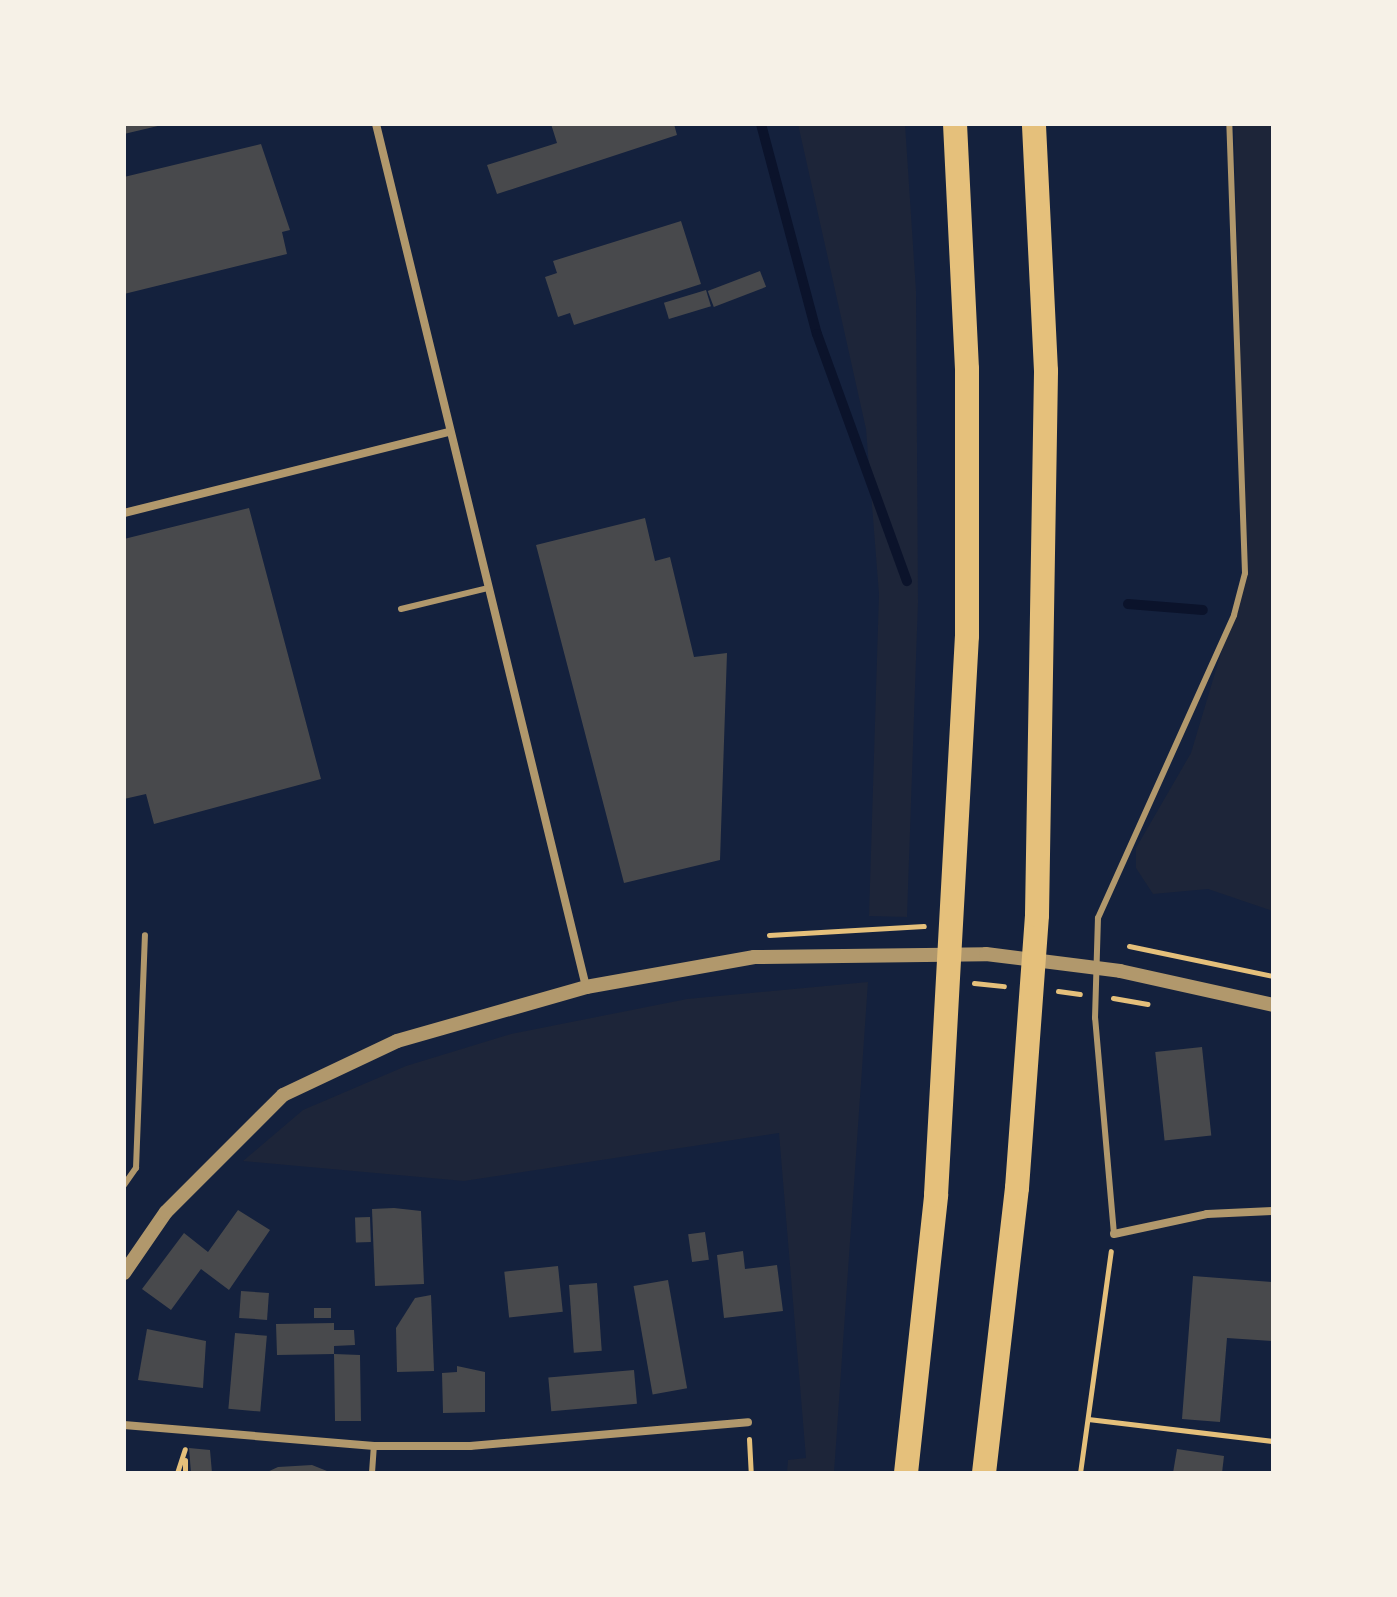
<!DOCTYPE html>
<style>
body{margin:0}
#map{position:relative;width:1397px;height:1597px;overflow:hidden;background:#14213d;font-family:"Space Grotesk",sans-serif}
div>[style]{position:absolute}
.green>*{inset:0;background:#1d2539}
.stream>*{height:10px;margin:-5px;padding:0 5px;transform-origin:5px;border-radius:5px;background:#0b132b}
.building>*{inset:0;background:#48494c;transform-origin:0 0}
.path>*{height:5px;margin:-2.5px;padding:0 2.5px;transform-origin:2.5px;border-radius:2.5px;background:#e5c07b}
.service>*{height:6px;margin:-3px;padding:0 3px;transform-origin:3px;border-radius:3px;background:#b1986c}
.minor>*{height:8px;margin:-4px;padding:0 4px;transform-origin:4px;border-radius:4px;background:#b1986c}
.tertiary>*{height:14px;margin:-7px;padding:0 7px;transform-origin:7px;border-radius:7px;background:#b1986c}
.motorway>*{height:24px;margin:-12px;padding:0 12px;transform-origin:12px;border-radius:12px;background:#e5c07b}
span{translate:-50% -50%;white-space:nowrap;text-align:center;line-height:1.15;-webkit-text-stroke:8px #f6f1e7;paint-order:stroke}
.frame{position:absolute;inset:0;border:126px solid #f6f1e7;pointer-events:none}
</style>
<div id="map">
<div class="green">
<i style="clip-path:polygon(798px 124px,905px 124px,916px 291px,918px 602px,907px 917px,869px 916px,879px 594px,866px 429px)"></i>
<i style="clip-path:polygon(1234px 124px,1273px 124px,1273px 911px,1208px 889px,1153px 894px,1136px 868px,1136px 848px,1191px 753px,1245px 573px)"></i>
<i style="clip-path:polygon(868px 982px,834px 1473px,787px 1473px,788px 1460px,806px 1458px,779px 1133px,464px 1181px,243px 1161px,303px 1110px,406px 1066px,511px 1034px,687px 999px)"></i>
</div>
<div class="stream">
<i style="left:761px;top:124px;width:217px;rotate:75.1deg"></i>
<i style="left:817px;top:334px;width:263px;rotate:70deg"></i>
<i style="left:1128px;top:604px;width:75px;rotate:4.6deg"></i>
</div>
<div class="building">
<i style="clip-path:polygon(124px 124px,162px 124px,162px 125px,124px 134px)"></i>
<i style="clip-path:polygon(551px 124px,674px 124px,677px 135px,497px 194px,487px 165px,557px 143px)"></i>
<i style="clip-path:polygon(261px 144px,290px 230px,282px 232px,287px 254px,124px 294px,124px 177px)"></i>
<i style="clip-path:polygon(681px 221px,701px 284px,574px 325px,570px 313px,558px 317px,545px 277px,557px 273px,553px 261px)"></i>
<i style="left:760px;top:271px;width:17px;height:56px;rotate:69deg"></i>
<i style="left:706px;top:290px;width:17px;height:44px;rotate:73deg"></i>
<i style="clip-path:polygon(249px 508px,321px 779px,154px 824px,146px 794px,124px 799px,124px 539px)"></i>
<i style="clip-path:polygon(645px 518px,655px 561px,670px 557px,694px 657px,727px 653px,720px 860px,624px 883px,536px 545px)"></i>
<i style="left:1202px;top:1047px;width:89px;height:47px;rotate:84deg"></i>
<i style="clip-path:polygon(394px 1208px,421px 1211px,424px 1284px,375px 1286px,372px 1209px)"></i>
<i style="clip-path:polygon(238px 1210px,270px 1230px,229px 1290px,201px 1269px,171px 1310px,142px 1289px,184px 1233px,208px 1252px)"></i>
<i style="left:370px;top:1217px;width:25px;height:15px;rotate:88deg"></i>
<i style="left:705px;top:1232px;width:28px;height:17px;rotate:82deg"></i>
<i style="clip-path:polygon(743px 1251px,745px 1269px,777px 1265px,783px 1311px,724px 1318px,717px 1255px)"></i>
<i style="left:558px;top:1266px;width:46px;height:54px;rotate:84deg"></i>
<i style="clip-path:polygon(1193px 1276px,1273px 1282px,1273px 1341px,1227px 1338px,1220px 1422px,1182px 1419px)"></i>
<i style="left:668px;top:1280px;width:110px;height:35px;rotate:80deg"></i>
<i style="left:597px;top:1283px;width:68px;height:28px;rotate:86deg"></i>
<i style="left:241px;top:1291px;width:28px;height:27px;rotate:4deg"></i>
<i style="clip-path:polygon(431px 1295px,434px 1371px,397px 1372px,396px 1328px,415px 1298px)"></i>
<i style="left:331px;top:1308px;width:10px;height:17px;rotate:90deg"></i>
<i style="clip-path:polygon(334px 1323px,334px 1330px,354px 1330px,355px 1345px,334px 1346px,334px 1354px,360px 1355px,361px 1421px,335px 1421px,334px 1354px,277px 1355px,276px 1324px)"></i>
<i style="clip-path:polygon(147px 1329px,206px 1341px,203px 1388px,138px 1380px)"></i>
<i style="left:235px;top:1333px;width:32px;height:76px;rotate:5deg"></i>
<i style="clip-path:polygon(457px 1366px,485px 1372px,485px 1412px,443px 1413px,442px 1373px,457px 1372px)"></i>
<i style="left:634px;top:1370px;width:34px;height:86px;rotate:85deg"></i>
<i style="clip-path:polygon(189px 1448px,210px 1450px,212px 1473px,191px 1473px)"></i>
<i style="clip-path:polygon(1177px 1449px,1224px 1456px,1222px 1473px,1173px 1473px)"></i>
<i style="clip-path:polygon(278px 1467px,312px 1465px,332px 1473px,265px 1473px)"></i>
</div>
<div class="path">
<i style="left:769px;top:935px;width:155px;rotate:-3.3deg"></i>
<i style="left:1129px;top:946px;width:147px;rotate:11.8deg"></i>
<i style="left:974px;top:983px;width:30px;rotate:6deg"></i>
<i style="left:1058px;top:991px;width:22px;rotate:8deg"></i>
<i style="left:1113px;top:998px;width:35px;rotate:10deg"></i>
<i style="left:1088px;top:1419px;width:186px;rotate:6.8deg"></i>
<i style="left:749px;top:1439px;width:34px;rotate:87deg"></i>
<i style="left:185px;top:1460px;width:13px;rotate:90deg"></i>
<i style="left:177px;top:1473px;width:25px;rotate:-72deg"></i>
<i style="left:1080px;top:1473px;width:224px;rotate:-82.1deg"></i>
</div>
<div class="service">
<i style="left:401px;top:609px;width:89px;rotate:-13.6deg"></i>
<i style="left:124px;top:1185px;width:21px;rotate:-55deg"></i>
<i style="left:136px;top:1168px;width:233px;rotate:-87.8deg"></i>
<i style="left:1114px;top:1234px;width:217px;rotate:-95deg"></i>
<i style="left:1095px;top:1018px;width:100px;rotate:-88.3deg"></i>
<i style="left:1098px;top:918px;width:332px;rotate:-65.8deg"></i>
<i style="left:1234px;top:615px;width:43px;rotate:-75.3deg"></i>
<i style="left:1245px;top:573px;width:449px;rotate:-92deg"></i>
<i style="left:372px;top:1473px;width:27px;rotate:-86deg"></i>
</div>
<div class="minor">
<i style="left:376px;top:124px;width:888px;rotate:76.32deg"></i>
<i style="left:124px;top:513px;width:336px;rotate:-14deg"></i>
<i style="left:1114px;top:1234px;width:95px;rotate:-12.1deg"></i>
<i style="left:1207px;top:1214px;width:66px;rotate:-2.6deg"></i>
<i style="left:124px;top:1425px;width:251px;rotate:4.8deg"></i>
<i style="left:374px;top:1446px;width:96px"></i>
<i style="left:470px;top:1446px;width:279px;rotate:-4.9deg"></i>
</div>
<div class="tertiary">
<i style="left:124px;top:1273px;width:74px;rotate:-55.5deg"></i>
<i style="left:166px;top:1212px;width:165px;rotate:-45deg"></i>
<i style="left:283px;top:1095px;width:126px;rotate:-25.3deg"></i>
<i style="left:397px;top:1041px;width:197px;rotate:-15.9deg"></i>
<i style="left:586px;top:987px;width:171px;rotate:-10.1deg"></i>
<i style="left:754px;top:957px;width:232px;rotate:-0.7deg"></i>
<i style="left:986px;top:954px;width:135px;rotate:7.2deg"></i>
<i style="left:1120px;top:971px;width:157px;rotate:12.5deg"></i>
</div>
<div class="motorway">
<i style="left:906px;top:1473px;width:280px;rotate:-83.8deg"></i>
<i style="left:936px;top:1195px;width:560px;rotate:-86.83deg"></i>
<i style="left:967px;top:636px;width:267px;rotate:-90deg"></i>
<i style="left:967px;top:369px;width:245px;rotate:-92.8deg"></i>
<i style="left:984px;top:1473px;width:287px;rotate:-83.4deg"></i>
<i style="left:1017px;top:1188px;width:274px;rotate:-85.8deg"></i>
<i style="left:1037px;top:915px;width:544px;rotate:-89.05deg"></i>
<i style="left:1046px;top:371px;width:247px;rotate:-92.8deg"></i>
</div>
<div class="frame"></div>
</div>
